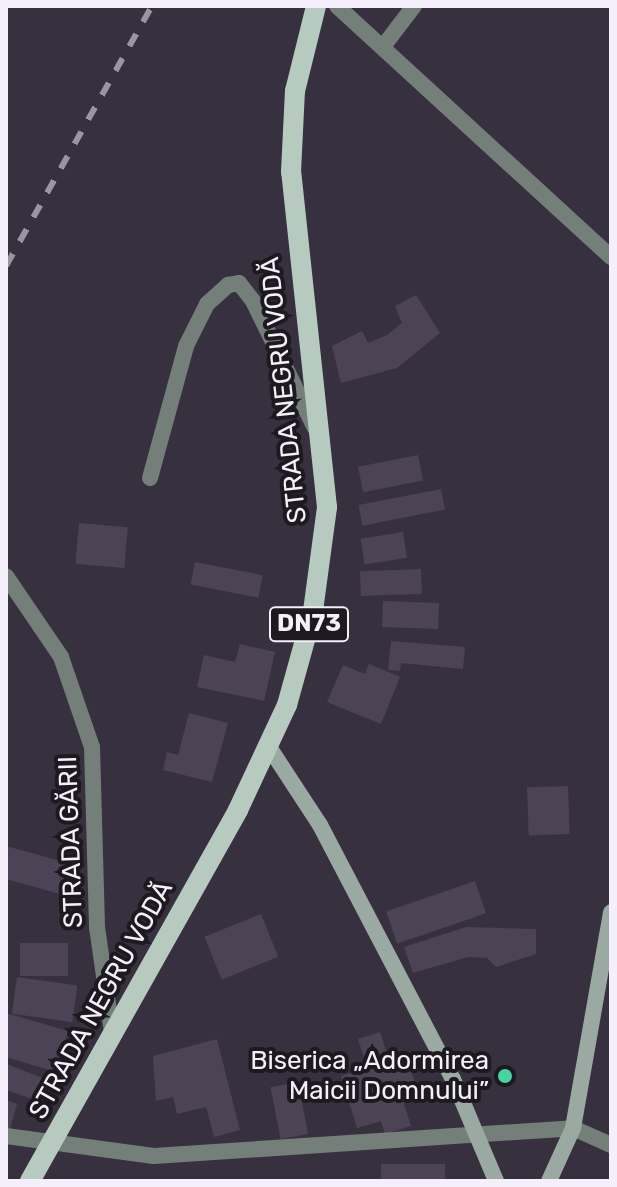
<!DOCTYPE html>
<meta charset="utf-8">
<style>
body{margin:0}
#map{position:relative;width:617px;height:1187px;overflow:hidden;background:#37303f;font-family:Rubik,sans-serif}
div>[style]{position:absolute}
.building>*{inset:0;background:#4c4455;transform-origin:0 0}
.street>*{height:16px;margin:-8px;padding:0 8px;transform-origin:8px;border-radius:8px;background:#757f7a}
.secondary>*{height:16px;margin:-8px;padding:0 8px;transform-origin:8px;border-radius:8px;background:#9aa9a1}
.primary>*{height:20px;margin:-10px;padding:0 10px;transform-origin:10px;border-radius:10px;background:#b7cac0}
.rail>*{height:6px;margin-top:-3px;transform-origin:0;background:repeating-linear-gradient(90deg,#9b95a2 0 14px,transparent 0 28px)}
.dots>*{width:22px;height:22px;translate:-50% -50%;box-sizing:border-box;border:4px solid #1d1920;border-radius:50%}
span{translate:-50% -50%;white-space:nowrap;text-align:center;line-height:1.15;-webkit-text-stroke:8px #1d1920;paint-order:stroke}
.shield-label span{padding:2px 6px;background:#1d1920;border:2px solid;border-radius:6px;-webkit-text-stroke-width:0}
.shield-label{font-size:24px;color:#f4effa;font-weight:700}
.street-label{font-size:26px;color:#f4effa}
.poi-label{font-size:26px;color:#f4effa}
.right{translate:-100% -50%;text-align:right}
.frame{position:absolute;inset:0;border:8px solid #f4effa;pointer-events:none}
</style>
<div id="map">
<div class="building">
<i style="clip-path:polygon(416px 295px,440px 333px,397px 368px,341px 383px,332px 346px,362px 331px,368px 343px,387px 335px,402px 323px,395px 306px)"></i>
<i style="left:418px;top:455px;width:26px;height:61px;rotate:79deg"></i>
<i style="left:441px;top:489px;width:21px;height:84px;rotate:79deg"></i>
<i style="left:79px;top:523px;width:49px;height:41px;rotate:5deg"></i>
<i style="left:403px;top:532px;width:26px;height:43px;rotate:81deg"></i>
<i style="left:195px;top:562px;width:69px;height:23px;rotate:11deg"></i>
<i style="left:421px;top:569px;width:25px;height:61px;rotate:88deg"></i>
<i style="left:383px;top:601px;width:56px;height:26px;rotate:2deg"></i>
<i style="clip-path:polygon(391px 641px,465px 647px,463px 669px,401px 663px,400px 671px,388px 670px)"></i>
<i style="clip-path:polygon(240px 644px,275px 652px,264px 701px,197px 687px,204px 655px,235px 662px)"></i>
<i style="clip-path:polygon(369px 664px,400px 677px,381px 724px,327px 702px,343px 665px,365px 674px)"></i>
<i style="clip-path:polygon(189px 713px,228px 723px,212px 782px,163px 770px,167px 752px,178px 755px)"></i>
<i style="left:568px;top:786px;width:48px;height:41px;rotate:88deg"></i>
<i style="clip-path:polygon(6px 846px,68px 863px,60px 894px,6px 879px)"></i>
<i style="left:475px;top:881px;width:34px;height:94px;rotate:71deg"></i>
<i style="left:261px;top:914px;width:46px;height:61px;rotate:68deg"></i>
<i style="clip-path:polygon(466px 927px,536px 929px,536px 954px,496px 967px,487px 958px,468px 957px,413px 973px,404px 947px)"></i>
<i style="left:20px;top:943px;width:48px;height:33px"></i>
<i style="left:17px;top:977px;width:61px;height:37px;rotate:8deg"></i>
<i style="clip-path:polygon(6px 1013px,68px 1031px,56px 1072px,6px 1057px)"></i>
<i style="clip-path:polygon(380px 1032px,389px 1060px,406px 1055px,418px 1092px,402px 1097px,411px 1126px,385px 1134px,381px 1121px,357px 1128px,341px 1076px,367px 1067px,358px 1039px)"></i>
<i style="clip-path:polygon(217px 1039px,240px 1130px,214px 1137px,206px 1107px,177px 1114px,173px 1097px,156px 1101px,153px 1056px)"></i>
<i style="clip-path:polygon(6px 1064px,49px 1080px,41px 1102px,6px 1090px)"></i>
<i style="left:298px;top:1082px;width:53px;height:28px;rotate:79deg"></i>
<i style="clip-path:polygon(6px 1100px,17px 1104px,7px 1140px,6px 1140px)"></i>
<i style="left:445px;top:1164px;width:17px;height:64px;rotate:90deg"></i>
</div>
<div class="street">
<i style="left:337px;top:6px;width:372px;rotate:42.5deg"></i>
<i style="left:385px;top:44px;width:48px;rotate:-52.7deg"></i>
<i style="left:150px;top:478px;width:137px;rotate:-74.7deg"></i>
<i style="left:186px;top:346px;width:47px;rotate:-63.4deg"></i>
<i style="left:207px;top:304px;width:28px;rotate:-42deg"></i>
<i style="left:228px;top:285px;width:11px;rotate:-10deg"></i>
<i style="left:239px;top:283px;width:23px;rotate:52deg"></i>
<i style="left:253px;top:301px;width:141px;rotate:64deg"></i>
<i style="left:6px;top:576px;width:98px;rotate:55.8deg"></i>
<i style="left:61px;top:657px;width:95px;rotate:71deg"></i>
<i style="left:92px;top:747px;width:180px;rotate:88.4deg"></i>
<i style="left:97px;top:927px;width:106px;rotate:81.9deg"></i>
<i style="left:6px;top:1136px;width:149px;rotate:7.7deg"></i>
<i style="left:154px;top:1156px;width:420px;rotate:-3.8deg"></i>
<i style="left:573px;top:1128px;width:42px;rotate:24.1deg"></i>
</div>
<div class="secondary">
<i style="left:269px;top:747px;width:93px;rotate:56.8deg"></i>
<i style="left:320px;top:825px;width:287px;rotate:62.4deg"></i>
<i style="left:453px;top:1079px;width:111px;rotate:67.1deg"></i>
<i style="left:549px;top:1181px;width:58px;rotate:-65.6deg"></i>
<i style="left:573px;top:1128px;width:219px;rotate:-80deg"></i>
</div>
<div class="primary">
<i style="left:30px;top:1181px;width:425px;rotate:-60.7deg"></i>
<i style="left:238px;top:810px;width:116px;rotate:-65deg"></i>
<i style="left:287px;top:705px;width:98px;rotate:-74.5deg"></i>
<i style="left:313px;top:611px;width:105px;rotate:-82.3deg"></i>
<i style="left:327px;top:507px;width:337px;rotate:-96.1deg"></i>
<i style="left:291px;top:172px;width:81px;rotate:-87.2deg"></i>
<i style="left:295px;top:91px;width:88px;rotate:-76.1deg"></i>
</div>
<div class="rail">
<i style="left:6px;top:266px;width:298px;rotate:-60.7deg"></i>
</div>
<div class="dots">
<i style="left:505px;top:1076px;background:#47d49e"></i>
</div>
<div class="shield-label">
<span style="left:309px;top:624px">DN73</span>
</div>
<div class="street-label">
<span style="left:284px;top:390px;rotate:-96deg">STRADA NEGRU VODĂ</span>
<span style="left:71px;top:842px;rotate:-92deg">STRADA GĂRII</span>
<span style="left:101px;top:1000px;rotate:-61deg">STRADA NEGRU VODĂ</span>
</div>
<div class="poi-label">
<span class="right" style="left:489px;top:1076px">Biserica „Adormirea<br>Maicii Domnului”</span>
</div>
<div class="frame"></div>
</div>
